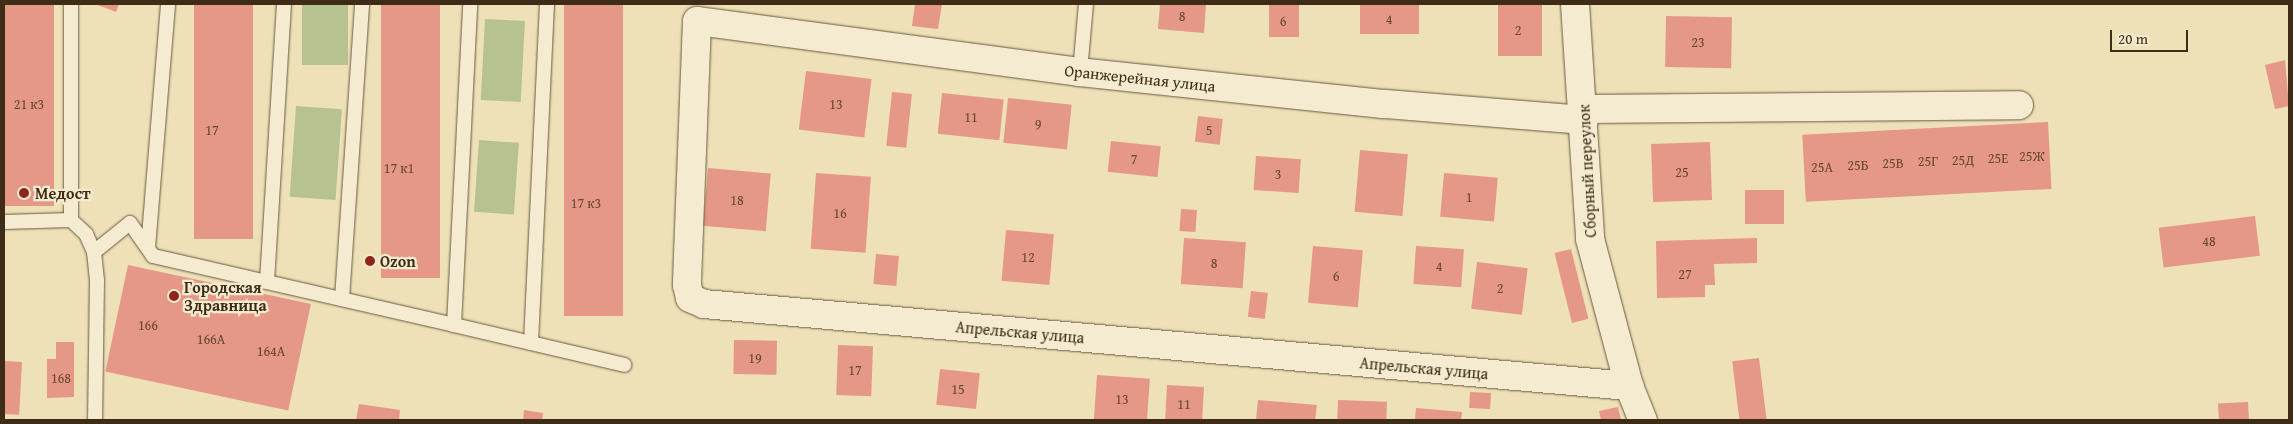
<!DOCTYPE html>
<meta charset="utf-8">
<style>
body{margin:0}
#map{position:relative;width:2293px;height:424px;overflow:hidden;background:#eee0b7;font-family:"Gentium Book Plus",serif}
div>[style]{position:absolute}
.green>*{inset:0;background:#b6c390;transform-origin:0 0}
.building>*{inset:0;background:#e59788;transform-origin:0 0}
.roads{filter:drop-shadow(0 0 1px #6a593f) drop-shadow(0 0 1px #6a593f)}
.lane>*{height:14px;margin:-7px;padding:0 7px;transform-origin:7px;border-radius:7px;background:#f4ebd0}
.street>*{height:28px;margin:-14px;padding:0 14px;transform-origin:14px;border-radius:14px;background:#f4ebd0}
.dots>*{width:14px;height:14px;translate:-50% -50%;box-sizing:border-box;border:2px solid #f4ebd0;border-radius:50%}
span{translate:-50% -50%;white-space:nowrap;text-align:center;line-height:1.15;-webkit-text-stroke:4.5px #f4ebd0;paint-order:stroke}
.number-label{font-size:14px;color:#684733}
.number-label span{-webkit-text-stroke-width:0}
.street-label{font-size:16px;color:#3e2c17}
.poi-label{font-size:16px;color:#3e2c17;font-weight:700}
.left{translate:0 -50%;text-align:left}
.frame{position:absolute;inset:0;border:5px solid #3e2c17;pointer-events:none}
.scale{position:absolute;left:2110px;top:30px;width:78px;height:22px;box-sizing:border-box;border:2px solid #3e2c17;border-top:0;padding-left:6px;font-size:15px;line-height:18px;white-space:nowrap;color:#3e2c17;-webkit-text-stroke:4px #f4ebd0;paint-order:stroke}
</style>
<div id="map">
<div class="green">
<i style="left:302px;top:4px;width:46px;height:61px"></i>
<i style="left:485px;top:19px;width:40px;height:81px;rotate:3deg"></i>
<i style="left:296px;top:106px;width:46px;height:91px;rotate:4deg"></i>
<i style="left:479px;top:140px;width:40px;height:72px;rotate:4deg"></i>
</div>
<div class="building">
<i style="left:4px;top:4px;width:50px;height:202px"></i>
<i style="clip-path:polygon(95px 4px,119px 4px,116px 12px)"></i>
<i style="left:194px;top:4px;width:59px;height:235px"></i>
<i style="left:381px;top:4px;width:59px;height:274px"></i>
<i style="left:564px;top:4px;width:59px;height:312px"></i>
<i style="clip-path:polygon(915px 4px,942px 4px,938px 29px,912px 26px)"></i>
<i style="clip-path:polygon(1160px 4px,1206px 4px,1204px 33px,1158px 29px)"></i>
<i style="left:1269px;top:4px;width:30px;height:33px"></i>
<i style="left:1360px;top:4px;width:59px;height:30px"></i>
<i style="left:1498px;top:4px;width:44px;height:52px"></i>
<i style="left:1666px;top:16px;width:66px;height:51px;rotate:1deg"></i>
<i style="clip-path:polygon(2285px 60px,2289px 106px,2275px 109px,2265px 65px)"></i>
<i style="left:806px;top:71px;width:66px;height:59px;rotate:7deg"></i>
<i style="left:892px;top:92px;width:20px;height:54px;rotate:6deg"></i>
<i style="left:942px;top:93px;width:62px;height:41px;rotate:6deg"></i>
<i style="left:1008px;top:98px;width:64px;height:45px;rotate:6deg"></i>
<i style="left:1198px;top:116px;width:25px;height:26px;rotate:7deg"></i>
<i style="left:2048px;top:122px;width:67px;height:246px;rotate:87deg"></i>
<i style="left:1111px;top:141px;width:50px;height:31px;rotate:6deg"></i>
<i style="left:1710px;top:142px;width:58px;height:59px;rotate:88deg"></i>
<i style="left:1360px;top:150px;width:48px;height:62px;rotate:5deg"></i>
<i style="left:1256px;top:156px;width:45px;height:34px;rotate:4deg"></i>
<i style="left:708px;top:168px;width:63px;height:58px;rotate:5deg"></i>
<i style="left:816px;top:173px;width:55px;height:76px;rotate:4deg"></i>
<i style="left:1444px;top:173px;width:54px;height:44px;rotate:5deg"></i>
<i style="left:1745px;top:190px;width:39px;height:34px"></i>
<i style="left:1181px;top:209px;width:16px;height:22px;rotate:4deg"></i>
<i style="left:2255px;top:216px;width:40px;height:97px;rotate:83deg"></i>
<i style="left:1006px;top:230px;width:48px;height:51px;rotate:5deg"></i>
<i style="left:1184px;top:238px;width:62px;height:46px;rotate:4deg"></i>
<i style="clip-path:polygon(1757px 238px,1757px 263px,1714px 264px,1715px 285px,1705px 285px,1705px 297px,1657px 298px,1656px 241px)"></i>
<i style="left:1313px;top:246px;width:50px;height:57px;rotate:5deg"></i>
<i style="left:1416px;top:246px;width:48px;height:38px;rotate:4deg"></i>
<i style="left:1571px;top:249px;width:72px;height:17px;rotate:76deg"></i>
<i style="left:876px;top:254px;width:23px;height:30px;rotate:5deg"></i>
<i style="left:1477px;top:262px;width:51px;height:47px;rotate:7deg"></i>
<i style="left:128px;top:265px;width:187px;height:109px;rotate:12deg"></i>
<i style="left:1251px;top:291px;width:17px;height:26px;rotate:7deg"></i>
<i style="left:734px;top:340px;width:43px;height:34px;rotate:1deg"></i>
<i style="clip-path:polygon(56px 342px,74px 342px,74px 397px,47px 398px,47px 359px,56px 359px)"></i>
<i style="left:838px;top:345px;width:35px;height:50px;rotate:2deg"></i>
<i style="left:1759px;top:358px;width:63px;height:27px;rotate:83deg"></i>
<i style="left:4px;top:361px;width:18px;height:53px;rotate:3deg"></i>
<i style="left:940px;top:369px;width:40px;height:36px;rotate:6deg"></i>
<i style="left:1097px;top:375px;width:53px;height:45px;rotate:4deg"></i>
<i style="left:1167px;top:385px;width:37px;height:35px;rotate:3deg"></i>
<i style="left:1470px;top:392px;width:21px;height:16px;rotate:3deg"></i>
<i style="clip-path:polygon(1258px 400px,1317px 405px,1315px 420px,1256px 420px)"></i>
<i style="left:1338px;top:400px;width:49px;height:20px;rotate:2deg"></i>
<i style="left:2248px;top:402px;width:18px;height:30px;rotate:87deg"></i>
<i style="clip-path:polygon(359px 404px,400px 410px,399px 420px,356px 420px)"></i>
<i style="clip-path:polygon(1618px 407px,1621px 420px,1601px 420px,1599px 411px)"></i>
<i style="clip-path:polygon(1416px 408px,1462px 412px,1461px 420px,1415px 420px)"></i>
<i style="clip-path:polygon(524px 410px,543px 413px,542px 420px,523px 420px)"></i>
</div>
<div class="roads">
<div class="lane">
<i style="left:71px;top:4px;width:216px;rotate:90deg"></i>
<i style="left:1080px;top:72px;width:68px;rotate:-85deg"></i>
<i style="left:4px;top:222px;width:67px;rotate:-1.7deg"></i>
<i style="left:71px;top:220px;width:21px;rotate:43deg"></i>
<i style="left:86px;top:234px;width:20px;rotate:66deg"></i>
<i style="left:94px;top:252px;width:28px;rotate:84deg"></i>
<i style="left:97px;top:280px;width:140px;rotate:90.8deg"></i>
<i style="left:148px;top:248px;width:245px;rotate:-85.3deg"></i>
<i style="left:94px;top:252px;width:46px;rotate:-38.9deg"></i>
<i style="left:130px;top:223px;width:40px;rotate:55.1deg"></i>
<i style="left:153px;top:256px;width:309px;rotate:12.9deg"></i>
<i style="left:454px;top:325px;width:321px;rotate:-87.1deg"></i>
<i style="left:267px;top:282px;width:279px;rotate:-86.5deg"></i>
<i style="left:342px;top:299px;width:296px;rotate:-86.1deg"></i>
<i style="left:454px;top:325px;width:175px;rotate:13.2deg"></i>
<i style="left:531px;top:343px;width:339px;rotate:-87.3deg"></i>
</div>
<div class="street">
<i style="left:1575px;top:4px;width:235px;rotate:86.3deg"></i>
<i style="left:1590px;top:239px;width:152px;rotate:75.1deg"></i>
<i style="left:1629px;top:386px;width:37px;rotate:68deg"></i>
<i style="left:1583px;top:109px;width:436px;rotate:-0.5deg"></i>
<i style="left:1584px;top:120px;width:202px;rotate:-175.4deg"></i>
<i style="left:1383px;top:104px;width:305px;rotate:-174deg"></i>
<i style="left:1080px;top:72px;width:386px;rotate:-172.4deg"></i>
<i style="left:697px;top:21px;width:264px;rotate:92.2deg"></i>
<i style="left:687px;top:285px;width:13px;rotate:77deg"></i>
<i style="left:690px;top:298px;width:15px;rotate:23deg"></i>
<i style="left:704px;top:304px;width:929px;rotate:5.07deg"></i>
</div>
</div>
<div class="dots">
<i style="left:24px;top:193px;background:#8f2418"></i>
<i style="left:370px;top:261px;background:#8f2418"></i>
<i style="left:174px;top:296px;background:#8f2418"></i>
</div>
<div class="number-label">
<span style="left:1182px;top:16px">8</span>
<span style="left:1389px;top:19px">4</span>
<span style="left:1283px;top:21px">6</span>
<span style="left:1518px;top:30px">2</span>
<span style="left:1698px;top:42px">23</span>
<span style="left:29px;top:104px">21 к3</span>
<span style="left:836px;top:104px">13</span>
<span style="left:971px;top:117px">11</span>
<span style="left:1038px;top:124px">9</span>
<span style="left:212px;top:130px">17</span>
<span style="left:1209px;top:130px">5</span>
<span style="left:2032px;top:156px">25Ж</span>
<span style="left:1998px;top:158px">25Е</span>
<span style="left:1134px;top:159px">7</span>
<span style="left:1963px;top:160px">25Д</span>
<span style="left:1928px;top:161px">25Г</span>
<span style="left:1893px;top:163px">25В</span>
<span style="left:1858px;top:165px">25Б</span>
<span style="left:1822px;top:167px">25А</span>
<span style="left:399px;top:168px">17 к1</span>
<span style="left:1682px;top:172px">25</span>
<span style="left:1278px;top:174px">3</span>
<span style="left:1469px;top:197px">1</span>
<span style="left:737px;top:200px">18</span>
<span style="left:586px;top:203px">17 к3</span>
<span style="left:840px;top:213px">16</span>
<span style="left:2209px;top:241px">48</span>
<span style="left:1028px;top:257px">12</span>
<span style="left:1214px;top:263px">8</span>
<span style="left:1439px;top:266px">4</span>
<span style="left:1685px;top:274px">27</span>
<span style="left:1336px;top:276px">6</span>
<span style="left:1500px;top:288px">2</span>
<span style="left:148px;top:325px">166</span>
<span style="left:211px;top:339px">166А</span>
<span style="left:271px;top:351px">164А</span>
<span style="left:755px;top:358px">19</span>
<span style="left:855px;top:370px">17</span>
<span style="left:61px;top:378px">168</span>
<span style="left:958px;top:389px">15</span>
<span style="left:1122px;top:399px">13</span>
<span style="left:1184px;top:404px">11</span>
</div>
<div class="street-label">
<span style="left:1140px;top:78px;rotate:6deg">Оранжерейная улица</span>
<span style="left:1587px;top:171px;rotate:-93deg">Сборный переулок</span>
<span style="left:1020px;top:332px;rotate:5deg">Апрельская улица</span>
<span style="left:1424px;top:368px;rotate:5deg">Апрельская улица</span>
</div>
<div class="poi-label">
<span class="left" style="left:35px;top:193px">Медост</span>
<span class="left" style="left:380px;top:261px">Ozon</span>
<span class="left" style="left:184px;top:296px">Городская<br>Здравница</span>
</div>
<div class="frame"></div>
<div class="scale">20 m</div>
</div>
